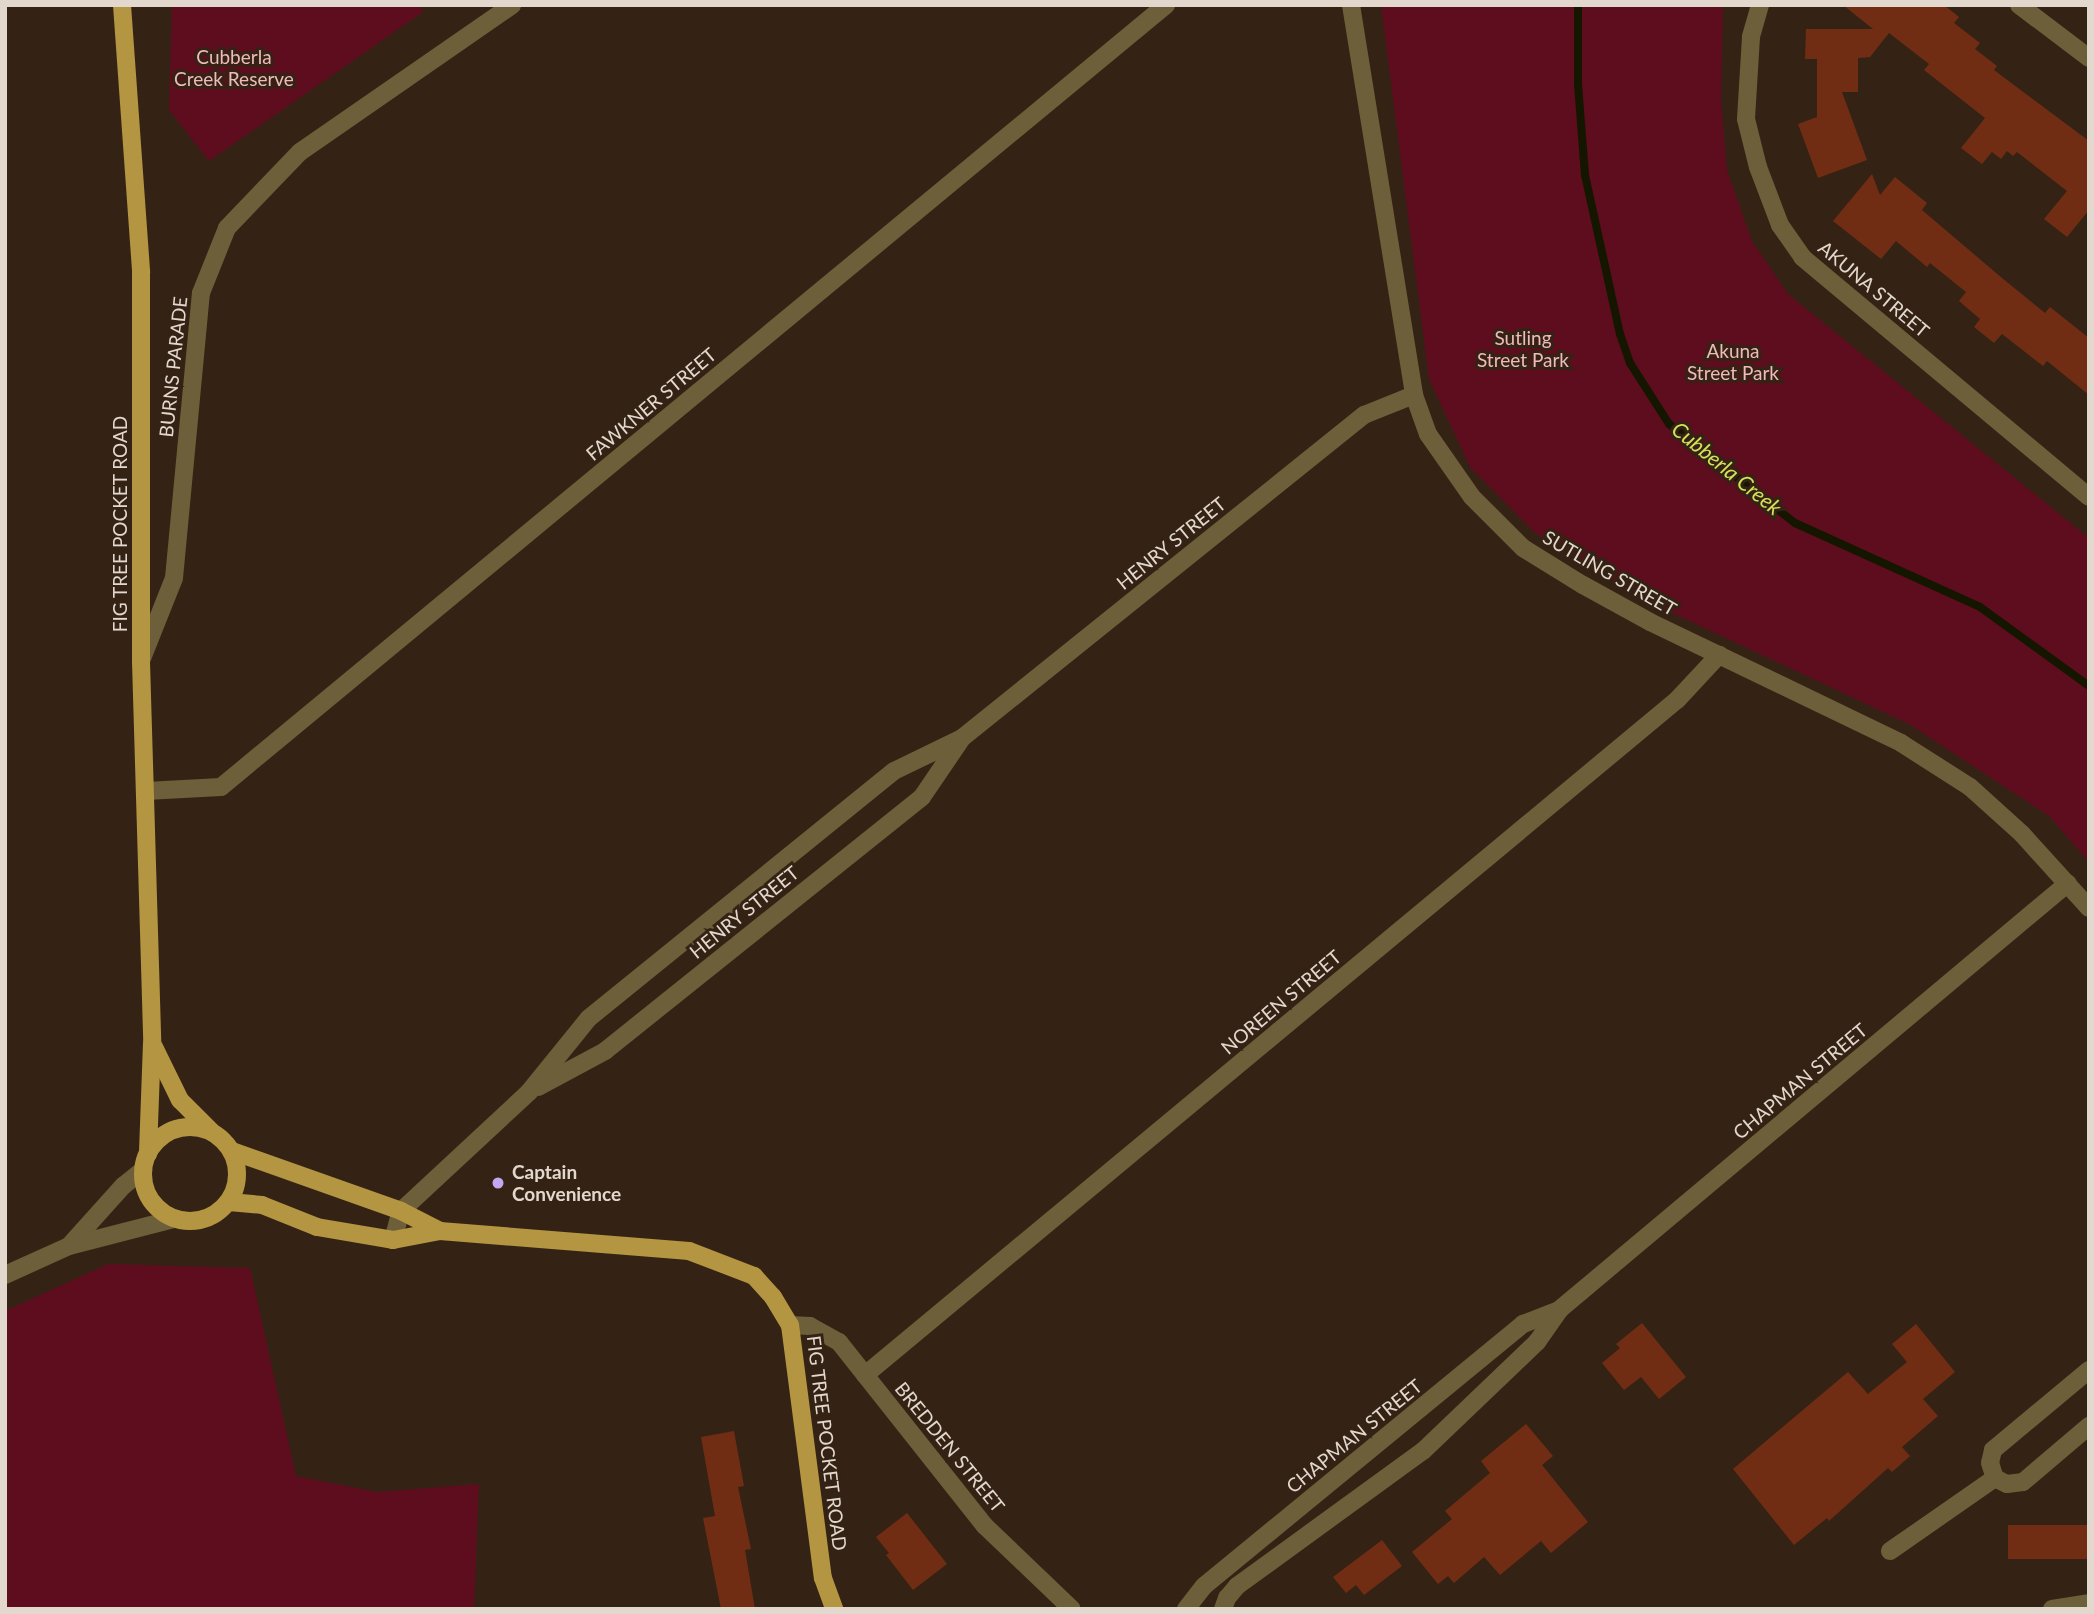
<!DOCTYPE html>
<style>
body{margin:0}
#map{position:relative;width:2094px;height:1614px;overflow:hidden;background:#342314;font-family:Lato,sans-serif}
div>[style]{position:absolute}
.green>*{inset:0;background:#5d0d1e}
.stream>*{height:8px;margin:-4px;padding:0 4px;transform-origin:4px;border-radius:4px;background:#141600}
.building>*{inset:0;background:#702d14;transform-origin:0 0}
.minor>*{height:18px;margin:-9px;padding:0 9px;transform-origin:9px;border-radius:9px;background:#6d5f39}
.major>*{height:18px;margin:-9px;padding:0 9px;transform-origin:9px;border-radius:9px;background:#b49541}
.major>.ring{margin:-9px;padding:0;box-sizing:content-box;background:none;border:18px solid #b49541;border-radius:50%}
.dots>*{width:19px;height:19px;translate:-50% -50%;box-sizing:border-box;border:4px solid #342314;border-radius:50%}
span{translate:-50% -50%;white-space:nowrap;text-align:center;line-height:1.15;-webkit-text-stroke:6px #342314;paint-order:stroke}
.park-label{font-size:19px;color:#f0b9bc}
.street-label{font-size:19px;color:#e3d8ce}
.poi-label{font-size:19px;color:#e3d8ce;font-weight:700}
.left{translate:0 -50%;text-align:left}
.water-label{font-size:21px;color:#d6e15a;font-style:italic}
.frame{position:absolute;inset:0;border:7px solid #e3d8ce;pointer-events:none}
</style>
<div id="map">
<div class="green">
<i style="clip-path:polygon(172px 5px,419px 5px,423px 12px,209px 161px,169px 110px)"></i>
<i style="clip-path:polygon(1381px 5px,1723px 5px,1721px 101px,1727px 170px,1752px 241px,1788px 294px,2089px 538px,2089px 862px,2049px 816px,1909px 724px,1664px 609px,1534px 532px,1470px 467px,1429px 379px)"></i>
<i style="clip-path:polygon(108px 1264px,250px 1268px,296px 1476px,377px 1492px,479px 1484px,474px 1609px,5px 1609px,5px 1311px)"></i>
</div>
<div class="stream">
<i style="left:1578px;top:5px;width:79px;rotate:90deg"></i>
<i style="left:1578px;top:84px;width:91px;rotate:85.6deg"></i>
<i style="left:1585px;top:175px;width:163px;rotate:77.6deg"></i>
<i style="left:1620px;top:334px;width:31px;rotate:71deg"></i>
<i style="left:1630px;top:363px;width:72px;rotate:57.4deg"></i>
<i style="left:1669px;top:424px;width:160px;rotate:38.2deg"></i>
<i style="left:1795px;top:523px;width:203px;rotate:24.4deg"></i>
<i style="left:1980px;top:607px;width:135px;rotate:35.9deg"></i>
</div>
<div class="building">
<i style="clip-path:polygon(1843px 5px,1944px 5px,1959px 17px,1954px 23px,1980px 43px,1975px 49px,1997px 66px,1994px 70px,2089px 141px,2089px 210px,2067px 237px,2044px 219px,2067px 191px,2017px 152px,2013px 156px,2007px 151px,2001px 159px,1992px 152px,1982px 164px,1961px 148px,1985px 118px,1924px 70px,1929px 64px,1889px 33px,1870px 57px,1858px 58px,1858px 92px,1842px 92px,1867px 160px,1818px 178px,1798px 124px,1817px 117px,1817px 59px,1805px 59px,1806px 29px,1873px 29px)"></i>
<i style="clip-path:polygon(1872px 174px,1880px 195px,1895px 177px,1927px 203px,1922px 210px,2002px 278px,2045px 313px,2050px 307px,2089px 338px,2089px 395px,2047px 361px,2043px 366px,2002px 334px,1994px 343px,1974px 327px,1980px 319px,1959px 301px,1966px 292px,1930px 263px,1927px 267px,1896px 241px,1881px 259px,1833px 221px)"></i>
<i style="clip-path:polygon(1642px 1323px,1686px 1377px,1659px 1399px,1641px 1377px,1624px 1390px,1602px 1363px,1620px 1348px,1616px 1344px)"></i>
<i style="clip-path:polygon(1916px 1324px,1955px 1372px,1923px 1399px,1938px 1416px,1902px 1447px,1910px 1456px,1892px 1472px,1888px 1468px,1829px 1521px,1827px 1518px,1794px 1545px,1733px 1469px,1848px 1372px,1868px 1394px,1907px 1362px,1892px 1344px)"></i>
<i style="clip-path:polygon(1526px 1424px,1553px 1456px,1542px 1465px,1588px 1522px,1551px 1553px,1541px 1541px,1500px 1575px,1484px 1557px,1454px 1583px,1448px 1576px,1438px 1584px,1412px 1552px,1452px 1519px,1445px 1511px,1490px 1473px,1481px 1461px)"></i>
<i style="clip-path:polygon(734px 1431px,744px 1486px,738px 1487px,751px 1549px,745px 1550px,755px 1609px,721px 1609px,703px 1518px,715px 1516px,701px 1437px)"></i>
<i style="clip-path:polygon(907px 1513px,947px 1564px,913px 1590px,886px 1555px,889px 1553px,876px 1537px)"></i>
<i style="left:2089px;top:1525px;width:34px;height:81px;rotate:90deg"></i>
<i style="clip-path:polygon(1382px 1540px,1402px 1566px,1364px 1595px,1356px 1585px,1346px 1593px,1333px 1577px)"></i>
</div>
<div class="minor">
<i style="left:1351px;top:5px;width:395px;rotate:80.8deg"></i>
<i style="left:1414px;top:395px;width:41px;rotate:70.3deg"></i>
<i style="left:1428px;top:434px;width:77px;rotate:55.1deg"></i>
<i style="left:1472px;top:497px;width:72px;rotate:45deg"></i>
<i style="left:1523px;top:548px;width:70px;rotate:31.7deg"></i>
<i style="left:1583px;top:585px;width:77px;rotate:28.9deg"></i>
<i style="left:1650px;top:622px;width:279px;rotate:25.7deg"></i>
<i style="left:1901px;top:743px;width:82px;rotate:32.5deg"></i>
<i style="left:1970px;top:787px;width:70px;rotate:42.1deg"></i>
<i style="left:2022px;top:834px;width:100px;rotate:47.8deg"></i>
<i style="left:1760px;top:5px;width:33px;rotate:106deg"></i>
<i style="left:1751px;top:37px;width:82px;rotate:93.5deg"></i>
<i style="left:1746px;top:119px;width:49px;rotate:76deg"></i>
<i style="left:1758px;top:167px;width:62px;rotate:69.2deg"></i>
<i style="left:1780px;top:225px;width:39px;rotate:55deg"></i>
<i style="left:1802px;top:257px;width:374px;rotate:39.9deg"></i>
<i style="left:2019px;top:5px;width:88px;rotate:37.1deg"></i>
<i style="left:141px;top:661px;width:89px;rotate:-68.3deg"></i>
<i style="left:174px;top:578px;width:286px;rotate:-84.6deg"></i>
<i style="left:201px;top:293px;width:70px;rotate:-68.2deg"></i>
<i style="left:227px;top:228px;width:105px;rotate:-46.2deg"></i>
<i style="left:300px;top:152px;width:258px;rotate:-34.7deg"></i>
<i style="left:146px;top:791px;width:75px;rotate:-3.1deg"></i>
<i style="left:221px;top:787px;width:1227px;rotate:-39.61deg"></i>
<i style="left:538px;top:1087px;width:76px;rotate:-28.2deg"></i>
<i style="left:605px;top:1051px;width:406px;rotate:-38.7deg"></i>
<i style="left:922px;top:797px;width:68px;rotate:-55.8deg"></i>
<i style="left:393px;top:1240px;width:30px;rotate:-75deg"></i>
<i style="left:401px;top:1211px;width:175px;rotate:-42.9deg"></i>
<i style="left:529px;top:1092px;width:95px;rotate:-51deg"></i>
<i style="left:589px;top:1018px;width:392px;rotate:-39deg"></i>
<i style="left:894px;top:771px;width:76px;rotate:-25.9deg"></i>
<i style="left:962px;top:738px;width:516px;rotate:-38.78deg"></i>
<i style="left:1364px;top:415px;width:54px;rotate:-21.8deg"></i>
<i style="left:69px;top:1246px;width:81px;rotate:-48deg"></i>
<i style="left:123px;top:1186px;width:26px;rotate:-39deg"></i>
<i style="left:5px;top:1275px;width:70px;rotate:-24.4deg"></i>
<i style="left:69px;top:1246px;width:108px;rotate:-14.4deg"></i>
<i style="left:790px;top:1325px;width:20px;rotate:3deg"></i>
<i style="left:810px;top:1326px;width:33px;rotate:29deg"></i>
<i style="left:839px;top:1342px;width:235px;rotate:51.6deg"></i>
<i style="left:985px;top:1526px;width:120px;rotate:43.7deg"></i>
<i style="left:2089px;top:1370px;width:125px;rotate:140.2deg"></i>
<i style="left:1993px;top:1450px;width:13px;rotate:103deg"></i>
<i style="left:1990px;top:1463px;width:16px;rotate:72deg"></i>
<i style="left:1995px;top:1478px;width:13px;rotate:27deg"></i>
<i style="left:2007px;top:1484px;width:16px;rotate:-7deg"></i>
<i style="left:2023px;top:1482px;width:87px;rotate:-40.3deg"></i>
<i style="left:865px;top:1375px;width:1056px;rotate:-39.74deg"></i>
<i style="left:1677px;top:700px;width:62px;rotate:-47deg"></i>
<i style="left:1890px;top:1551px;width:128px;rotate:-34.8deg"></i>
<i style="left:1186px;top:1609px;width:29px;rotate:-52deg"></i>
<i style="left:1204px;top:1586px;width:413px;rotate:-39.4deg"></i>
<i style="left:1523px;top:1324px;width:39px;rotate:-21deg"></i>
<i style="left:1223px;top:1609px;width:12px;rotate:-70deg"></i>
<i style="left:1227px;top:1598px;width:16px;rotate:-50deg"></i>
<i style="left:1237px;top:1586px;width:230px;rotate:-36deg"></i>
<i style="left:1423px;top:1451px;width:158px;rotate:-43.7deg"></i>
<i style="left:1537px;top:1342px;width:39px;rotate:-55deg"></i>
<i style="left:1559px;top:1310px;width:664px;rotate:-39.99deg"></i>
<i style="left:2052px;top:1609px;width:37px;rotate:-9deg"></i>
</div>
<div class="major">
<i style="left:122px;top:5px;width:268px;rotate:85.9deg"></i>
<i style="left:141px;top:272px;width:390px;rotate:90deg"></i>
<i style="left:141px;top:662px;width:381px;rotate:88.3deg"></i>
<i style="left:152px;top:1043px;width:111px;rotate:92.1deg"></i>
<i style="left:154px;top:1047px;width:59px;rotate:63.9deg"></i>
<i style="left:180px;top:1100px;width:44px;rotate:45deg"></i>
<i class="ring" style="left:143px;top:1127px;width:76px;height:76px"></i>
<i style="left:232px;top:1151px;width:179px;rotate:19.5deg"></i>
<i style="left:401px;top:1211px;width:44px;rotate:27.1deg"></i>
<i style="left:229px;top:1202px;width:33px;rotate:5deg"></i>
<i style="left:262px;top:1205px;width:59px;rotate:21.8deg"></i>
<i style="left:317px;top:1227px;width:77px;rotate:9.7deg"></i>
<i style="left:393px;top:1240px;width:48px;rotate:-10.8deg"></i>
<i style="left:440px;top:1231px;width:250px;rotate:4.6deg"></i>
<i style="left:689px;top:1251px;width:70px;rotate:21deg"></i>
<i style="left:754px;top:1276px;width:28px;rotate:48deg"></i>
<i style="left:773px;top:1297px;width:33px;rotate:59deg"></i>
<i style="left:790px;top:1325px;width:255px;rotate:82.6deg"></i>
<i style="left:823px;top:1578px;width:33px;rotate:70deg"></i>
</div>
<div class="dots">
<i style="left:498px;top:1183px;background:#c3a7f2"></i>
</div>
<div class="park-label">
<span style="left:234px;top:68px">Cubberla<br>Creek Reserve</span>
<span style="left:1523px;top:349px">Sutling<br>Street Park</span>
<span style="left:1733px;top:362px">Akuna<br>Street Park</span>
</div>
<div class="street-label">
<span style="left:1874px;top:289px;rotate:40deg">AKUNA STREET</span>
<span style="left:173px;top:367px;rotate:-84deg">BURNS PARADE</span>
<span style="left:651px;top:404px;rotate:-40deg">FAWKNER STREET</span>
<span style="left:120px;top:524px;rotate:-90deg">FIG TREE POCKET ROAD</span>
<span style="left:1171px;top:543px;rotate:-39deg">HENRY STREET</span>
<span style="left:1610px;top:573px;rotate:30deg">SUTLING STREET</span>
<span style="left:744px;top:912px;rotate:-39deg">HENRY STREET</span>
<span style="left:1281px;top:1002px;rotate:-40deg">NOREEN STREET</span>
<span style="left:1800px;top:1081px;rotate:-40deg">CHAPMAN STREET</span>
<span style="left:1354px;top:1436px;rotate:-39deg">CHAPMAN STREET</span>
<span style="left:827px;top:1443px;rotate:83deg">FIG TREE POCKET ROAD</span>
<span style="left:950px;top:1447px;rotate:51deg">BREDDEN STREET</span>
</div>
<div class="poi-label">
<span class="left" style="left:512px;top:1183px">Captain<br>Convenience</span>
</div>
<div class="water-label">
<span style="left:1727px;top:468px;rotate:39deg">Cubberla Creek</span>
</div>
<div class="frame"></div>
</div>
